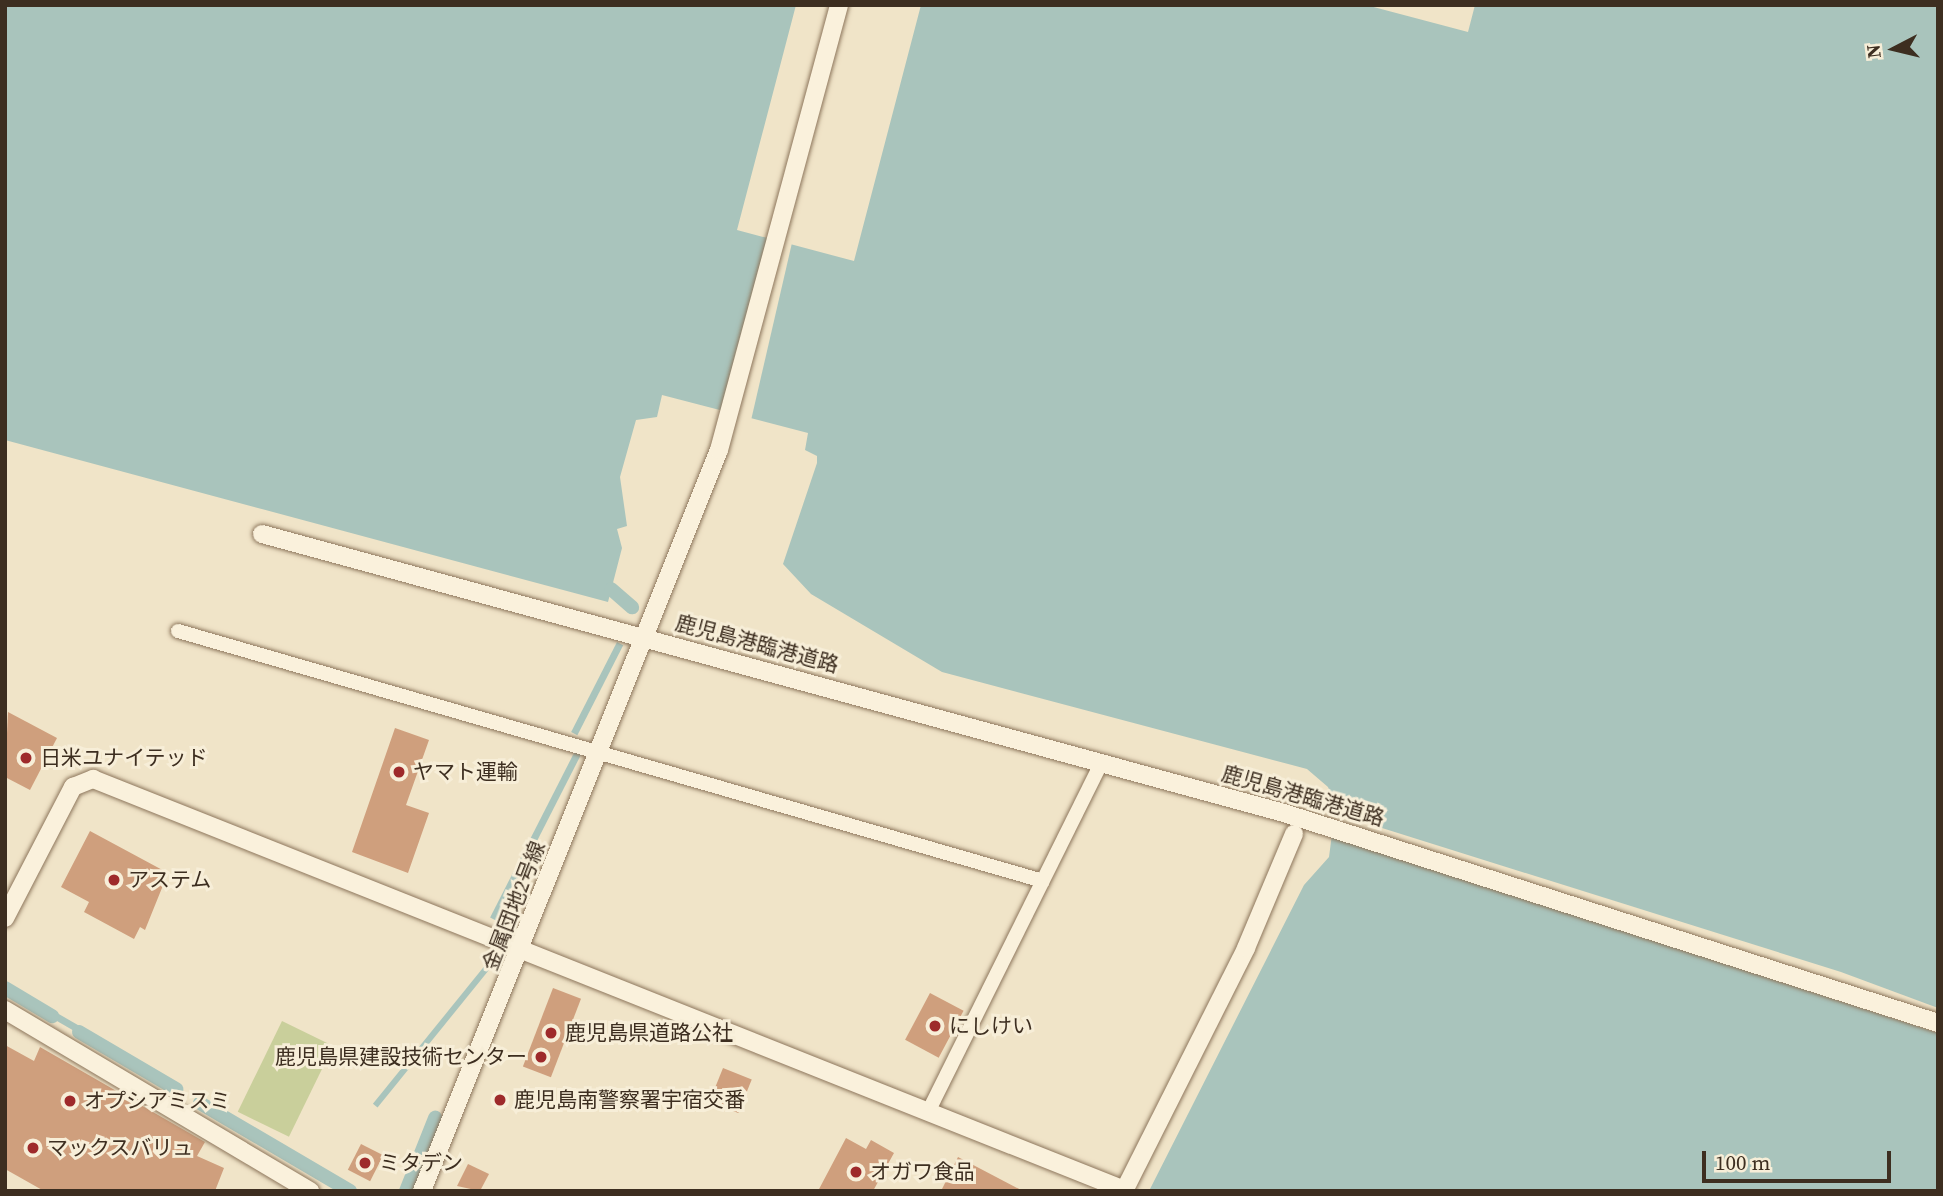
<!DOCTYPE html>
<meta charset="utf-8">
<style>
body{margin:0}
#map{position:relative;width:1943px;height:1196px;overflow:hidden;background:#f0e4c8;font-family:"Source Serif 4","Noto Sans JP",serif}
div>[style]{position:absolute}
.green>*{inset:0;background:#c9cf9b;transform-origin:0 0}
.water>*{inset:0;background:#a9c4bc;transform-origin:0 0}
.pier>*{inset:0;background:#f0e4c8;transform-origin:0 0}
.canal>*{height:14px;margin:-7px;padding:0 7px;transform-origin:7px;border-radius:7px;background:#a9c4bc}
.building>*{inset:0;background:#cf9f7d;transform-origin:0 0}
.roads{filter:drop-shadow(0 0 2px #8d765c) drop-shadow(0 0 2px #8d765c)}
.minor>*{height:14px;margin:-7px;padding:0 7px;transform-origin:7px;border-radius:7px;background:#faf1dc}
.tertiary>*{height:18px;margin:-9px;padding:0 9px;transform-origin:9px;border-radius:9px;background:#faf1dc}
.dots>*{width:19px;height:19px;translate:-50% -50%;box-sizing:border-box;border:4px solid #f7eed8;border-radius:50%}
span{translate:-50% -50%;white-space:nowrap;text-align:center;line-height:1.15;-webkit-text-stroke:6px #f7eed8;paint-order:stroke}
.street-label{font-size:21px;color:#3d2e20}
.poi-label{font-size:21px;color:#3d2e20}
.left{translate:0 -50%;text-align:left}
.right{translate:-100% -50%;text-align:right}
.frame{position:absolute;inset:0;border:7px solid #3d2e20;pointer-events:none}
.north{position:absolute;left:1859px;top:14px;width:70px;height:70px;-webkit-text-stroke:5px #f7eed8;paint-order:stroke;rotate:263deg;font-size:19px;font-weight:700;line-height:28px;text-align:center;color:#3d2e20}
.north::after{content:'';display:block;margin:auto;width:24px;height:32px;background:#3d2e20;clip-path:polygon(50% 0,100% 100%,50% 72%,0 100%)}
.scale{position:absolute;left:1702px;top:1151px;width:189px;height:32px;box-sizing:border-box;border:4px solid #3d2e20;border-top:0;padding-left:9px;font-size:21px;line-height:24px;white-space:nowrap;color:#3d2e20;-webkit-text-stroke:5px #f7eed8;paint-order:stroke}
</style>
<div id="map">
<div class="green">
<i style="left:282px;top:1021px;width:57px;height:101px;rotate:26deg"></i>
</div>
<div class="water">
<i style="clip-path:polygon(5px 5px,796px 5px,737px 230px,854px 261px,921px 5px,1366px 5px,1468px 32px,1475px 5px,1938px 5px,1938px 1191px,1149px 1191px,1304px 885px,1329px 857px,1335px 811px,1328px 787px,1307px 769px,942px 672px,811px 594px,783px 564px,817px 463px,817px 456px,805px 450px,808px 433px,662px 395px,657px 417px,636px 420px,620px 477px,627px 526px,617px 529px,622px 548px,608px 602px,5px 440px)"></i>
<i style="left:617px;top:642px;width:7px;height:101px;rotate:27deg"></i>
<i style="left:575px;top:751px;width:7px;height:187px;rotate:27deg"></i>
<i style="left:495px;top:953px;width:6px;height:194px;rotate:39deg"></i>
<i style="left:38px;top:1002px;width:69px;height:7px;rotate:30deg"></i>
</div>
<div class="pier">
<i style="left:771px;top:236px;width:22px;height:185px;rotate:13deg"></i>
<i style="clip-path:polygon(1331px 812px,1841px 972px,1938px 1008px,1938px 1033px,1328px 835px)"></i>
</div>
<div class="canal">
<i style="left:611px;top:589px;width:28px;rotate:41deg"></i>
<i style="left:5px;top:988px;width:55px;rotate:30.8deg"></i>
<i style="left:79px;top:1032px;width:113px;rotate:30.4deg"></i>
<i style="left:200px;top:1103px;width:174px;rotate:30.4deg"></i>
<i style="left:406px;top:1191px;width:79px;rotate:-68.3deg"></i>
</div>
<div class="building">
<i style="clip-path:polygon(8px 712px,57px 738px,30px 790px,5px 777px)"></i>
<i style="clip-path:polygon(395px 728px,429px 740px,406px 805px,429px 813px,408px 873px,352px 852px)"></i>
<i style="clip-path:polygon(90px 831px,168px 873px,145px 930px,140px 927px,134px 939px,84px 912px,89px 902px,61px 887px)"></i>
<i style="left:553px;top:988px;width:30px;height:84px;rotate:21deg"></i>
<i style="left:930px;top:993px;width:38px;height:53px;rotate:28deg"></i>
<i style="clip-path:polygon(5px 1045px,34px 1061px,40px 1047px,205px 1142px,197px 1156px,224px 1168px,215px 1191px,44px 1191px,5px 1169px)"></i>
<i style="left:723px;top:1068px;width:31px;height:36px;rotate:22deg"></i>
<i style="clip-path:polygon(846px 1138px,866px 1149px,871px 1140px,894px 1153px,873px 1191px,818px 1191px)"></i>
<i style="left:361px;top:1144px;width:25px;height:29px;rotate:27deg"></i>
<i style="clip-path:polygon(958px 1157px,1023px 1191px,941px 1191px)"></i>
<i style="clip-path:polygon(468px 1164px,489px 1174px,480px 1191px,457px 1186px)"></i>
</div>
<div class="roads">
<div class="minor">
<i style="left:178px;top:631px;width:900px;rotate:16.12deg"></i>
<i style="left:929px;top:1110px;width:387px;rotate:-63.6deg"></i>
</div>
<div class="tertiary">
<i style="left:262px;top:534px;width:1059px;rotate:15.27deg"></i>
<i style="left:1284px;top:813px;width:687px;rotate:17.8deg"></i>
<i style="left:5px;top:918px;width:148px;rotate:-62.6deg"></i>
<i style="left:73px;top:787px;width:22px;rotate:-22deg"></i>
<i style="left:93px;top:779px;width:1110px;rotate:21.73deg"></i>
<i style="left:5px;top:1010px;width:355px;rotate:30.7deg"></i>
<i style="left:422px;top:1191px;width:798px;rotate:-68.16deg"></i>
<i style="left:719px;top:450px;width:461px;rotate:-74.9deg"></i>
<i style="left:1124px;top:1191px;width:272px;rotate:-63.3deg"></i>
<i style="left:1246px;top:948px;width:124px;rotate:-67.2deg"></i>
</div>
</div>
<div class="dots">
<i style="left:26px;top:758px;background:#9e2a2b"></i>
<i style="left:399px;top:772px;background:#9e2a2b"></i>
<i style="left:114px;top:880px;background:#9e2a2b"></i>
<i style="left:935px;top:1026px;background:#9e2a2b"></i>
<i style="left:551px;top:1033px;background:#9e2a2b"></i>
<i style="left:541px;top:1057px;background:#9e2a2b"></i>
<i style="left:500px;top:1100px;background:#9e2a2b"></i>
<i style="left:70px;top:1101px;background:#9e2a2b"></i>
<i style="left:33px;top:1148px;background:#9e2a2b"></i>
<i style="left:365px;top:1163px;background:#9e2a2b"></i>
<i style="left:856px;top:1172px;background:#9e2a2b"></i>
</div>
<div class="street-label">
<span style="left:757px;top:644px;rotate:15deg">鹿児島港臨港道路</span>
<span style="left:1303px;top:796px;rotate:16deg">鹿児島港臨港道路</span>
<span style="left:514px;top:906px;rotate:-69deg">金属団地2号線</span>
</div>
<div class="poi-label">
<span class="left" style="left:40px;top:758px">日米ユナイテッド</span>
<span class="left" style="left:413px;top:772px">ヤマト運輸</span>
<span class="left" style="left:128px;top:880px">アステム</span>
<span class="left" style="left:949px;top:1026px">にしけい</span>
<span class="left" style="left:565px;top:1033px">鹿児島県道路公社</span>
<span class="right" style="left:527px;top:1057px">鹿児島県建設技術センター</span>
<span class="left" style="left:514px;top:1100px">鹿児島南警察署宇宿交番</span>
<span class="left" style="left:84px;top:1101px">オプシアミスミ</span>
<span class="left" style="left:47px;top:1148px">マックスバリュ</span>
<span class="left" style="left:379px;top:1163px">ミタデン</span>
<span class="left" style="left:870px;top:1172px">オガワ食品</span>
</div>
<div class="frame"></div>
<div class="north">N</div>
<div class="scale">100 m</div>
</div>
